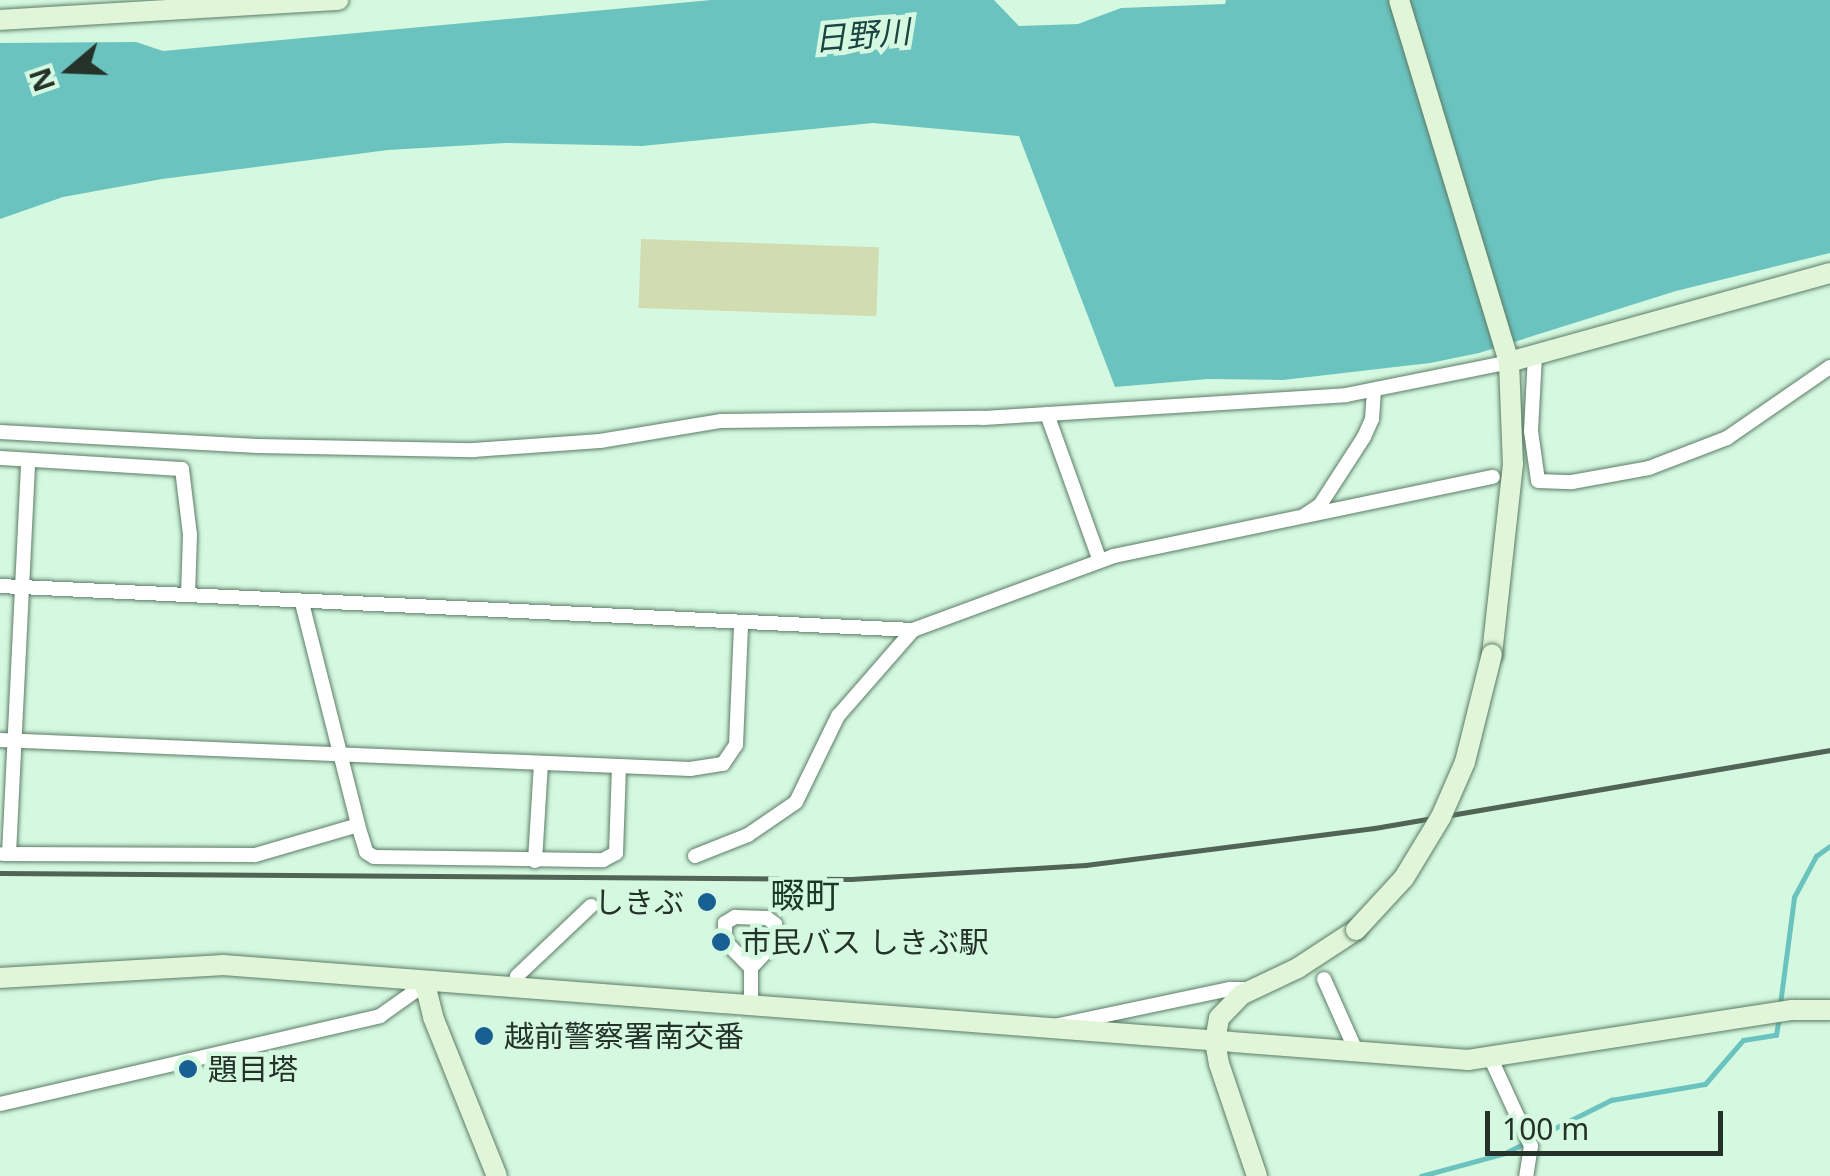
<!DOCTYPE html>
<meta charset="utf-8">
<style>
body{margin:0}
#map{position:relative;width:1830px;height:1176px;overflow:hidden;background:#d5f9e0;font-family:"Noto Sans","Noto Sans JP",sans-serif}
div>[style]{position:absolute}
.green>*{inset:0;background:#d1ddb1;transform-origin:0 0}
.water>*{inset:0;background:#6bc3bf}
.stream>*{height:5px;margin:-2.5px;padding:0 2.5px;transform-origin:2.5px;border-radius:2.5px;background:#6bc3bf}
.roads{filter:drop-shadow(0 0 2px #5c7c67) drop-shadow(0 0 2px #5c7c67)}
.street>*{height:14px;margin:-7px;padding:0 7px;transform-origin:7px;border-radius:7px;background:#fff}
.secondary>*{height:20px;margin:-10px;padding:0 10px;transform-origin:10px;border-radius:10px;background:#e1f6d8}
.rail>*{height:5px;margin:-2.5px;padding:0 2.5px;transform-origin:2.5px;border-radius:2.5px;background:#516457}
.bridges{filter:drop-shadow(0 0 2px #5c7c67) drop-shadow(0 0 2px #5c7c67)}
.secondary-bridge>*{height:20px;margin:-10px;padding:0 10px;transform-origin:10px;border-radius:10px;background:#e1f6d8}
.dots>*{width:28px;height:28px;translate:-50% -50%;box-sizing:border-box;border:5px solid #d5f9e0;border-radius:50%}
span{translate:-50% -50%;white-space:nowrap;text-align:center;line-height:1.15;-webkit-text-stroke:9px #d5f9e0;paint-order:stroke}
.poi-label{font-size:30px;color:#243229}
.right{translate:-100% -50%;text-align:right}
.left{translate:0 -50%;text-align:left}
.water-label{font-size:32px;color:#1b4442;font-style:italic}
.quarter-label{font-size:35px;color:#1b3927}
.north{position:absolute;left:20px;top:20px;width:100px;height:100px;-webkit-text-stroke:8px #d5f9e0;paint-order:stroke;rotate:251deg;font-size:28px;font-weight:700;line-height:40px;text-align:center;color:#243229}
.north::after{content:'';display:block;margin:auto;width:35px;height:45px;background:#243229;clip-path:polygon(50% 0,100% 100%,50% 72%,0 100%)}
.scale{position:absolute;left:1485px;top:1111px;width:238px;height:45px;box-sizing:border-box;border:5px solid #243229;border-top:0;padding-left:12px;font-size:30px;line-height:35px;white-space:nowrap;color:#243229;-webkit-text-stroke:8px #d5f9e0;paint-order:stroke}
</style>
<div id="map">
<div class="green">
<i style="left:641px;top:239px;width:238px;height:69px;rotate:2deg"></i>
</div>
<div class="water">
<i style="clip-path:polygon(711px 0,994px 0,1019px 26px,1078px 24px,1121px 8px,1225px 4px,1226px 0,1830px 0,1830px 253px,1676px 291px,1479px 353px,1430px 363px,1283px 380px,1208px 379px,1115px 387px,1019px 136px,873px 123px,642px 146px,506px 143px,388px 150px,162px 179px,63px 197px,0 219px,0 43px,136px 42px,163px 51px)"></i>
</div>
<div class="stream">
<i style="left:1780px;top:1004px;width:108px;rotate:-82.5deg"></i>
<i style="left:1794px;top:897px;width:47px;rotate:-61.8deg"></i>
<i style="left:1816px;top:856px;width:17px;rotate:-36deg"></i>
<i style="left:1421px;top:1176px;width:87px;rotate:-15.3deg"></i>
<i style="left:1505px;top:1153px;width:119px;rotate:-26.6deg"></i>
<i style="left:1611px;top:1100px;width:95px;rotate:-9.7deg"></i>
<i style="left:1705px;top:1084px;width:58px;rotate:-49.2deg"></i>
<i style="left:1743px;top:1040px;width:33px;rotate:-9deg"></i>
<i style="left:1776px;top:1035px;width:20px;rotate:-81deg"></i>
</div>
<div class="roads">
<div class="street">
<i style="left:1535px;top:355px;width:76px;rotate:93deg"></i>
<i style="left:1531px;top:431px;width:50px;rotate:82deg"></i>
<i style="left:1538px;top:481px;width:34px;rotate:2deg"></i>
<i style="left:1572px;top:482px;width:78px;rotate:-10.3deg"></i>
<i style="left:1649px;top:468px;width:84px;rotate:-21deg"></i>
<i style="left:1727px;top:438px;width:125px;rotate:-34.6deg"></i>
<i style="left:1047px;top:414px;width:156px;rotate:70.2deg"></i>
<i style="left:0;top:432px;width:258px;rotate:3.1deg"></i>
<i style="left:258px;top:446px;width:216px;rotate:1.1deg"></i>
<i style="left:474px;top:450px;width:126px;rotate:-4.1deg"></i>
<i style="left:600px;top:441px;width:123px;rotate:-9.4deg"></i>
<i style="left:721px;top:421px;width:262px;rotate:-0.7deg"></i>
<i style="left:983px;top:418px;width:364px;rotate:-3.6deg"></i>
<i style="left:1346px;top:395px;width:166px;rotate:-11.4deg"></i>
<i style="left:0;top:458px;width:182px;rotate:3.5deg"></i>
<i style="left:182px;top:469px;width:66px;rotate:83.1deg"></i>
<i style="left:190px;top:535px;width:60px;rotate:91.9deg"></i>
<i style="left:1305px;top:515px;width:18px;rotate:-34deg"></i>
<i style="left:1320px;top:505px;width:81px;rotate:-57.1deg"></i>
<i style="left:1364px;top:437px;width:20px;rotate:-66deg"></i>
<i style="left:1372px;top:419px;width:28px;rotate:-86deg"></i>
<i style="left:0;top:586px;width:914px;rotate:2.76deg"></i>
<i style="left:913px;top:630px;width:214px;rotate:-20.2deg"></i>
<i style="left:1114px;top:556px;width:387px;rotate:-11.8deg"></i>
<i style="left:302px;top:603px;width:229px;rotate:75.8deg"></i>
<i style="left:358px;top:825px;width:28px;rotate:73deg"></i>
<i style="left:366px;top:852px;width:9px;rotate:32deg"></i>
<i style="left:374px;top:857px;width:229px;rotate:0.8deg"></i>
<i style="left:603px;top:860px;width:15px;rotate:-28deg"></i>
<i style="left:616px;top:853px;width:87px;rotate:-88deg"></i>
<i style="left:0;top:740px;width:691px;rotate:2.41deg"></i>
<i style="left:690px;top:769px;width:33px;rotate:-9deg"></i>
<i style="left:723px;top:764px;width:23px;rotate:-56deg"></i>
<i style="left:736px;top:745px;width:121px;rotate:-87.6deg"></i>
<i style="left:3px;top:854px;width:252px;rotate:0.2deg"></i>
<i style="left:255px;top:855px;width:107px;rotate:-16.2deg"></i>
<i style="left:9px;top:854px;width:394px;rotate:-87.2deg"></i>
<i style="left:695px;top:856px;width:57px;rotate:-21.6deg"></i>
<i style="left:748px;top:835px;width:58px;rotate:-34.5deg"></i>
<i style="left:796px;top:802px;width:96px;rotate:-64deg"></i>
<i style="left:838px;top:716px;width:114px;rotate:-48.9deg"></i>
<i style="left:535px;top:861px;width:97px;rotate:-86.5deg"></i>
<i style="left:735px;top:917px;width:32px;rotate:2deg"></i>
<i style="left:767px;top:918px;width:10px;rotate:37deg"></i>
<i style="left:775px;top:924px;width:16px;rotate:83deg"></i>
<i style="left:777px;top:940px;width:38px;rotate:133deg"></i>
<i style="left:751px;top:968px;width:37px;rotate:-134deg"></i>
<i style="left:725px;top:941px;width:18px;rotate:-90deg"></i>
<i style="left:725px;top:923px;width:12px;rotate:-31deg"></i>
<i style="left:1324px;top:979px;width:81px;rotate:66deg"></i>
<i style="left:514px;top:990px;width:14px;rotate:-78deg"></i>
<i style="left:517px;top:976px;width:102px;rotate:-43.4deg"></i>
<i style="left:751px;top:1006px;width:38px;rotate:-90deg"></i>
<i style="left:1054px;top:1026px;width:180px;rotate:-11.9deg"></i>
<i style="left:1230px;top:989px;width:18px"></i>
<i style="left:1491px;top:1059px;width:96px;rotate:65.3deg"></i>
<i style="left:1531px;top:1146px;width:30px;rotate:99deg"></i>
<i style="left:0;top:1104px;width:390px;rotate:-13deg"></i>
<i style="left:380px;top:1016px;width:55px;rotate:-35.4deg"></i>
</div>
<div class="secondary">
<i style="left:1399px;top:0;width:378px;rotate:73.1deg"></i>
<i style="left:1509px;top:362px;width:102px;rotate:87.8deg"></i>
<i style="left:1513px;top:464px;width:191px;rotate:96.3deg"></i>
<i style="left:0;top:20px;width:339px;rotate:-3.4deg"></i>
<i style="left:1509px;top:362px;width:333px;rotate:-15.5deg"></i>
<i style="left:0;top:978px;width:223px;rotate:-3.3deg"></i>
<i style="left:223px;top:965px;width:1249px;rotate:4.36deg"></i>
<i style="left:1468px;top:1060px;width:328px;rotate:-8.8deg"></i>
<i style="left:1792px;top:1010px;width:38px"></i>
<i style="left:425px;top:984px;width:34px;rotate:76deg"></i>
<i style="left:433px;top:1017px;width:171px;rotate:68.1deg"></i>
<i style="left:1257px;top:1176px;width:118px;rotate:-108.7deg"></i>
<i style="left:1219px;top:1064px;width:23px;rotate:-100deg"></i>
<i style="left:1215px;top:1041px;width:23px;rotate:-80deg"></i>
<i style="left:1219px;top:1018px;width:32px;rotate:-46deg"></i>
<i style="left:1241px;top:995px;width:63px;rotate:-25.3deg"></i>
<i style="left:1298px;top:968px;width:69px;rotate:-33.2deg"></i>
</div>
</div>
<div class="rail">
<i style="left:0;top:873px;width:851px;rotate:0.4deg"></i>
<i style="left:851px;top:879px;width:235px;rotate:-3.4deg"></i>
<i style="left:1086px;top:865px;width:290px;rotate:-7.3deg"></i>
<i style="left:1374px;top:828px;width:463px;rotate:-9.7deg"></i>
</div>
<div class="bridges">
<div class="secondary-bridge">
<i style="left:1356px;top:930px;width:71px;rotate:-47.3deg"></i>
<i style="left:1404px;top:878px;width:71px;rotate:-58.8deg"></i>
<i style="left:1441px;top:817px;width:60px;rotate:-66.4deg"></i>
<i style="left:1465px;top:762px;width:111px;rotate:-76deg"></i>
</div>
</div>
<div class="dots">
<i style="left:707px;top:902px;background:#185f93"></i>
<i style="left:721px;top:942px;background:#185f93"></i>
<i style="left:484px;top:1036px;background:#185f93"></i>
<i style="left:188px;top:1069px;background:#185f93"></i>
</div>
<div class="poi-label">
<span class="right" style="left:684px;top:902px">しきぶ</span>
<span class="left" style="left:741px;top:942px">市民バス しきぶ駅</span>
<span class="left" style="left:504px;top:1036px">越前警察署南交番</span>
<span class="left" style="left:208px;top:1069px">題目塔</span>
</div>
<div class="water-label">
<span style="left:862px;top:35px;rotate:-5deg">日野川</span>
</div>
<div class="quarter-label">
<span style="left:805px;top:895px">畷町</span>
</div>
<div class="north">N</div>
<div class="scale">100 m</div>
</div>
